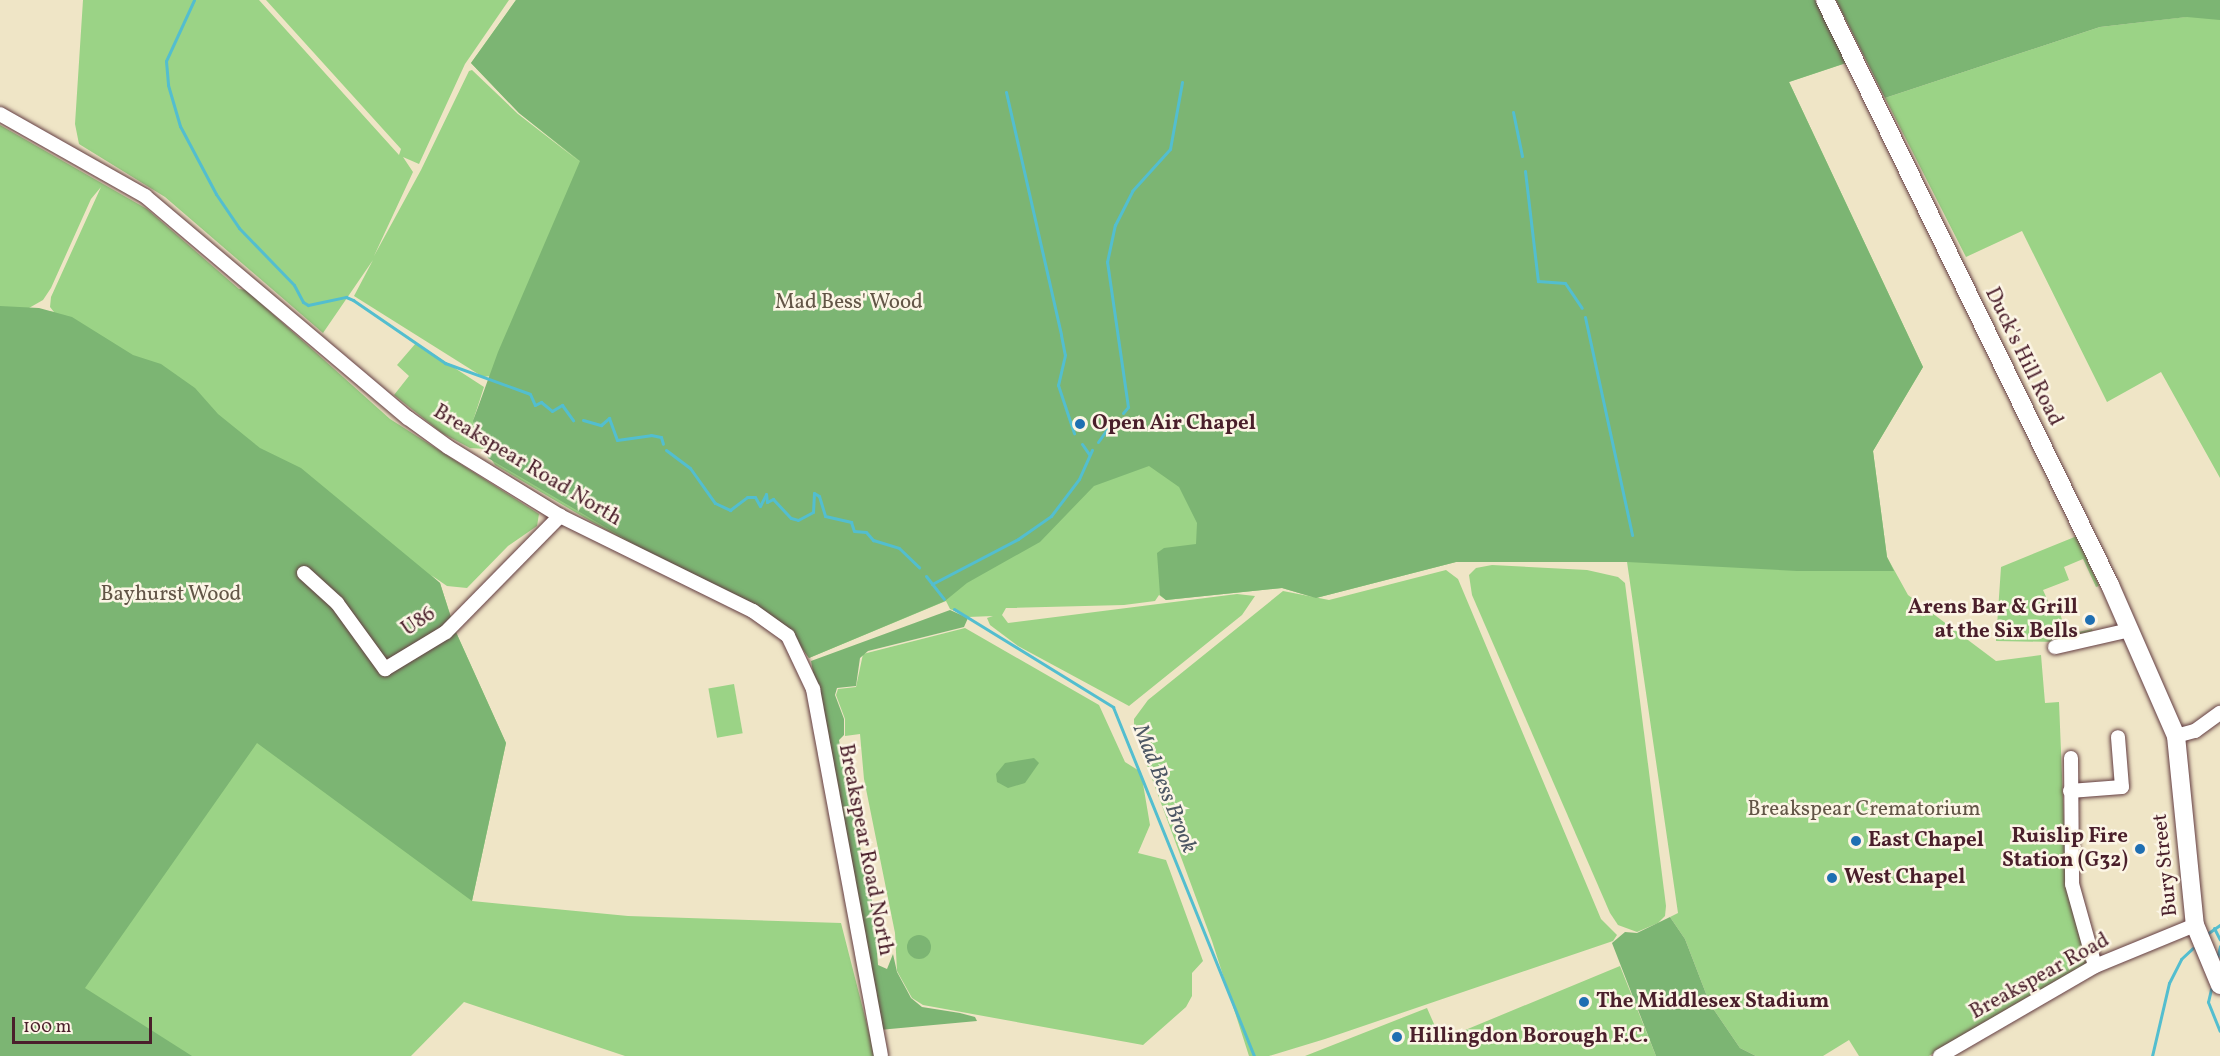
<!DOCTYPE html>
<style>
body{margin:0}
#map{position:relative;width:2220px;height:1056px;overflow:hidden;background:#efe5c6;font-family:Vollkorn,serif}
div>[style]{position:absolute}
.green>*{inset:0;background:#9bd386;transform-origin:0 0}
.forest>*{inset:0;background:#7cb573}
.round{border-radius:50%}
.stream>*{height:3px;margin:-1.5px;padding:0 1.5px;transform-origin:1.5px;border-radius:1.5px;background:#53becf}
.roads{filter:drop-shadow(0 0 2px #633d42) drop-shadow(0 0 2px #633d42)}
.minor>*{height:14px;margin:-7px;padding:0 7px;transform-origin:7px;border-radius:7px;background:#fff}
.major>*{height:18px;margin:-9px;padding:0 9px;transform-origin:9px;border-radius:9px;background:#fff}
.dots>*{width:16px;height:16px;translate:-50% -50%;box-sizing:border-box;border:3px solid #fcf5e5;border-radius:50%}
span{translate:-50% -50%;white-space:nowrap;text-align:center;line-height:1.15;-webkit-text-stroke:5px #fcf5e5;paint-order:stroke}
.park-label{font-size:21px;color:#625546}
.street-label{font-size:21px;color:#4a1f2b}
.poi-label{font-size:21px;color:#4a1f2b;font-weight:700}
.left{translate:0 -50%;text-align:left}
.right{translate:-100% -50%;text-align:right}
.water-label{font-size:22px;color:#4d5764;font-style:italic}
.scale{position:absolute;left:12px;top:1017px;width:140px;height:27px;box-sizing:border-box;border:3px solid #4a1f2b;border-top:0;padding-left:8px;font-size:18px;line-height:21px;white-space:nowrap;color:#4a1f2b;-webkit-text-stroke:4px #fcf5e5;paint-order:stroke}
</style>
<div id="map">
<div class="green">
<i style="clip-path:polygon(83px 0,259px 0,399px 155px,401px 149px,266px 0,509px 0,465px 64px,419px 164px,403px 157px,413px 172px,374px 256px,421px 170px,469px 71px,472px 70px,518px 114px,580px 162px,519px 113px,471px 63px,516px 0,1815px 0,1846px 63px,1789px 82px,1923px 367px,1873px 451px,1887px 557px,1908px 595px,1996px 661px,2041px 655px,2045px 703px,2059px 702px,2066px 874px,2091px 965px,2029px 996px,1929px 1056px,1859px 1056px,1849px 1040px,1823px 1056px,1756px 1056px,1740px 1048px,1710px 1004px,1685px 939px,1670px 917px,1678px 913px,1627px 562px,1456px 562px,1316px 598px,1282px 588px,1166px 600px,1159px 595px,1155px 601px,1124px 605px,1006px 608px,1002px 615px,1008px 623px,1237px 594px,1255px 596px,1242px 615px,1129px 706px,1018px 646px,990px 625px,987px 618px,993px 616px,968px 617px,950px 609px,946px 601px,809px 658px,787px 627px,753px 603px,673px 567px,585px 518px,495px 465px,485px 449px,470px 448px,442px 433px,394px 395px,409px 376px,397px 365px,416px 343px,484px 387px,473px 421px,491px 376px,483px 377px,354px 296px,373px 260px,323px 333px,165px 197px,79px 144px,75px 124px)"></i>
<i style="clip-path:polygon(2220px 0,2220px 478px,2161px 372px,2107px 402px,2022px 231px,1966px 257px,1885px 98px,2100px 27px,2186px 17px)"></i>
<i style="clip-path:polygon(evenodd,0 125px,147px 209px,239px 289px,246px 290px,390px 419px,539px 514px,537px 526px,508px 546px,467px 588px,447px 586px,431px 575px,440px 583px,455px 630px,506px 743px,472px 901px,628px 916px,841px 923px,875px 1056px,625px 1056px,464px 1002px,411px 1056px,0 1056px,0 125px,101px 187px,51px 297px,50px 307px,54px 312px,29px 308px,43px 300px,51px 288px,91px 199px,101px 187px)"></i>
<i style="clip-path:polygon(2077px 536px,2099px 586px,2096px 587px,2083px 559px,2064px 567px,2069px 580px,2043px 590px,2052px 610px,2059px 608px,2064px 628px,2058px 629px,2060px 636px,2092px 629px,2094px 635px,2056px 642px,1996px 641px,2001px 567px)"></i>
<i style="clip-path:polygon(1492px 565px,1587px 570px,1618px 577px,1625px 583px,1666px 906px,1665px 916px,1658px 923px,1637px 932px,1618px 925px,1610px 913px,1472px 595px,1469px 575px,1476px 568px)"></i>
<i style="clip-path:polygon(1446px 570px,1458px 579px,1601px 919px,1617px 935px,1613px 941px,1325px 1039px,1269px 1056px,1249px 1056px,1212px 941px,1134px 730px,1134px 719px,1148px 700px,1283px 591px,1329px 600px)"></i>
<i style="clip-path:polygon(965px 628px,1099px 705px,1125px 762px,1141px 772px,1150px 825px,1138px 853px,1166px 860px,1203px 961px,1192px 973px,1192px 996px,1186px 1007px,1143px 1045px,923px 1005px,912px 998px,897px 971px,895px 933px,864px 779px,860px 734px,845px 736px,845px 719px,836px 695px,838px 689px,856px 687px,863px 654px)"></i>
<i style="left:734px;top:684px;width:50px;height:26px;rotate:80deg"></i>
<i style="clip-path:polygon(1620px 966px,1656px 1056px,1305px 1056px,1427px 1008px,1441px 1040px)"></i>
</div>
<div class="forest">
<i style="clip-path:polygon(516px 0,1815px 0,1846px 63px,1789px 82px,1923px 367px,1873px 451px,1887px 557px,1894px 571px,1797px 571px,1627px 562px,1456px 562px,1316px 598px,1282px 588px,1166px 600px,1160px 595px,1157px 553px,1164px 548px,1196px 544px,1197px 523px,1179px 487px,1149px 466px,1094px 486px,1040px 542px,967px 583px,945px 601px,809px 658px,787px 627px,753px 603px,673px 567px,488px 458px,473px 421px,498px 352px,580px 161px,519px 113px,471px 63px)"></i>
<i style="clip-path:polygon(1836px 0,2220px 0,2220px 20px,2187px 17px,2100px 27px,1885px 98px)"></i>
<i style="clip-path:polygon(0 306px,39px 308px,72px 317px,133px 355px,161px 364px,195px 388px,218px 414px,260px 448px,301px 468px,440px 583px,455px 630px,506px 743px,472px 901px,257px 743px,85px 988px,192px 1056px,0 1056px)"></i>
<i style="clip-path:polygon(950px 610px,968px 618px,964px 627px,868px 651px,860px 658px,856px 686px,837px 688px,835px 695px,844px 719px,844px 735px,839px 740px,847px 787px,874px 910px,878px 965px,887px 969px,893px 954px,897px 972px,911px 998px,922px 1007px,960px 1013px,975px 1017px,977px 1021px,879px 1030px,811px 661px)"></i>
<i style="clip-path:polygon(1034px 758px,1039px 763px,1025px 783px,1008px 788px,997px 782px,996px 774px,1005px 763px)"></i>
<i style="clip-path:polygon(1670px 917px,1685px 939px,1710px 1004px,1740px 1048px,1756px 1056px,1656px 1056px,1612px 943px,1625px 932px,1637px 933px)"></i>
<i class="round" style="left:907px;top:935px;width:24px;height:24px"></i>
</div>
<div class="stream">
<i style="left:194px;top:0;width:67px;rotate:114.7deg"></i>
<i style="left:166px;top:61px;width:24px;rotate:85deg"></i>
<i style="left:168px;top:85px;width:43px;rotate:73.7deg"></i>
<i style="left:180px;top:126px;width:77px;rotate:62.1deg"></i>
<i style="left:216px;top:194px;width:41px;rotate:55.9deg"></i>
<i style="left:239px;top:228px;width:79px;rotate:46deg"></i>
<i style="left:294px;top:285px;width:19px;rotate:62deg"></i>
<i style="left:303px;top:302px;width:6px;rotate:31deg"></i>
<i style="left:308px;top:305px;width:39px;rotate:-12deg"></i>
<i style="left:346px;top:297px;width:8px;rotate:23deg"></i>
<i style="left:353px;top:300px;width:112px;rotate:34.4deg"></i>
<i style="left:445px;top:363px;width:90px;rotate:20deg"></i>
<i style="left:530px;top:394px;width:12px;rotate:66deg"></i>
<i style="left:535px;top:405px;width:7px;rotate:-27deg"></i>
<i style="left:541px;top:402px;width:14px;rotate:39deg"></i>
<i style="left:552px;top:411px;width:12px;rotate:-31deg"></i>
<i style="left:562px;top:405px;width:19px;rotate:54deg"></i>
<i style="left:1006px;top:92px;width:249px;rotate:77.2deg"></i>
<i style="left:1061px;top:335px;width:20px;rotate:79deg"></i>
<i style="left:1065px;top:355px;width:31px;rotate:103deg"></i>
<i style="left:1058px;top:385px;width:51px;rotate:71.6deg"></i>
<i style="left:1513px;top:112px;width:45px;rotate:78.4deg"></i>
<i style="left:1525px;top:171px;width:111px;rotate:83.3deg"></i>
<i style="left:1538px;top:281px;width:27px;rotate:4deg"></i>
<i style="left:1565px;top:283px;width:30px;rotate:56deg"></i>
<i style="left:1585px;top:317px;width:223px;rotate:77.8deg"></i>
<i style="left:1123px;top:413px;width:8px;rotate:-50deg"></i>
<i style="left:1128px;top:407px;width:147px;rotate:-98.2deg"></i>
<i style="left:1107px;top:262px;width:38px;rotate:-78deg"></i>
<i style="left:1115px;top:225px;width:38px;rotate:-63deg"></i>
<i style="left:1132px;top:191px;width:57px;rotate:-47.9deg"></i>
<i style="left:1170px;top:149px;width:68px;rotate:-79.8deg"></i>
<i style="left:583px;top:420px;width:19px;rotate:16deg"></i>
<i style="left:601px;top:425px;width:11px;rotate:-41deg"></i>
<i style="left:609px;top:418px;width:23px;rotate:70deg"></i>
<i style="left:617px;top:440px;width:34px;rotate:-8deg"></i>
<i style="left:651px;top:435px;width:10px;rotate:11deg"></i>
<i style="left:661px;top:437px;width:7px;rotate:74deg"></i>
<i style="left:1098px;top:442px;width:24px;rotate:-55deg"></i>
<i style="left:1082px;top:444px;width:12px;rotate:55deg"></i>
<i style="left:666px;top:450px;width:30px;rotate:37deg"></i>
<i style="left:690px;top:468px;width:43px;rotate:54.5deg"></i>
<i style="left:715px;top:503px;width:17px;rotate:25deg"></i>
<i style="left:730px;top:510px;width:21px;rotate:-37deg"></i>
<i style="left:747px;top:497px;width:8px"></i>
<i style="left:755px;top:497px;width:10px;rotate:61deg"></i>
<i style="left:760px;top:506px;width:13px;rotate:-63deg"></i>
<i style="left:766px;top:494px;width:8px;rotate:83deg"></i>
<i style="left:767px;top:502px;width:7px;rotate:-27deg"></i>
<i style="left:773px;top:499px;width:26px;rotate:47deg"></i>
<i style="left:791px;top:518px;width:7px;rotate:16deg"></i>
<i style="left:798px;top:520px;width:17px;rotate:-28deg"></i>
<i style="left:813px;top:512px;width:19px;rotate:-87deg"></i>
<i style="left:814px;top:493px;width:6px;rotate:31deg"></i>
<i style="left:819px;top:496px;width:21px;rotate:73deg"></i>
<i style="left:825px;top:516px;width:27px;rotate:13deg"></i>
<i style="left:851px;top:522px;width:9px;rotate:72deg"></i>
<i style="left:854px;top:531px;width:12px;rotate:5deg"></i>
<i style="left:866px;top:532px;width:11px;rotate:49deg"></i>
<i style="left:873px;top:540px;width:27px;rotate:17deg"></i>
<i style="left:899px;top:548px;width:28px;rotate:44deg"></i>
<i style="left:926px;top:576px;width:29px;rotate:52deg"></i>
<i style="left:932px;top:584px;width:97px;rotate:-27.6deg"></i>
<i style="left:1018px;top:539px;width:40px;rotate:-34.9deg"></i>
<i style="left:1051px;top:516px;width:46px;rotate:-52.9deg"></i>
<i style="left:1079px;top:479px;width:32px;rotate:-66deg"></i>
<i style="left:954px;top:609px;width:187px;rotate:31.6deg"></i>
<i style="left:1113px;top:707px;width:376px;rotate:68deg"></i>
<i style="left:2214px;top:928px;width:13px;rotate:63deg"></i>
<i style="left:2207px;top:934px;width:16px;rotate:-35deg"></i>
<i style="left:2217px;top:959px;width:13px;rotate:-77deg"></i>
<i style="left:2211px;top:989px;width:13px;rotate:103deg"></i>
<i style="left:2208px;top:1002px;width:31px;rotate:68deg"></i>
<i style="left:2152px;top:1056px;width:75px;rotate:-76.9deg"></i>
<i style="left:2169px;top:983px;width:27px;rotate:-63deg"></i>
<i style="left:2181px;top:959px;width:16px;rotate:-43deg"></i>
</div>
<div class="roads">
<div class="minor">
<i style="left:0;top:114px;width:167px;rotate:29.5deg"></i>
<i style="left:145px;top:196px;width:344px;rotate:40.2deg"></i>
<i style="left:408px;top:418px;width:49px;rotate:35.9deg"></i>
<i style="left:448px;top:447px;width:132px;rotate:31.6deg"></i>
<i style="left:560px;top:516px;width:215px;rotate:26.2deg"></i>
<i style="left:753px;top:611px;width:43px;rotate:35.5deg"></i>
<i style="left:788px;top:636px;width:59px;rotate:64.7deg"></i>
<i style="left:813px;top:689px;width:373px;rotate:79.5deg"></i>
<i style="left:304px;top:573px;width:45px;rotate:42.3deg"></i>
<i style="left:337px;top:603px;width:82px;rotate:54deg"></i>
<i style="left:385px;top:669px;width:71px;rotate:-31.2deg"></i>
<i style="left:446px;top:632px;width:163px;rotate:-45.5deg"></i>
<i style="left:2055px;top:647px;width:77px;rotate:-12.8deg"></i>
<i style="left:2176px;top:736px;width:20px;rotate:-15deg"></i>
<i style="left:2195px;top:731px;width:31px;rotate:-36deg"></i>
<i style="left:2071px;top:758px;width:126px;rotate:89.5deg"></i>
<i style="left:2072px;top:884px;width:85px;rotate:74.3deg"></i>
<i style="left:2070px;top:791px;width:52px;rotate:-4.4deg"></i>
<i style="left:2122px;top:787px;width:50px;rotate:-94.6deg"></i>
<i style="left:1940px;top:1056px;width:179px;rotate:-30.1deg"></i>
<i style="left:2095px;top:966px;width:108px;rotate:-22.3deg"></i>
</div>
<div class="major">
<i style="left:1825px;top:0;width:651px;rotate:64.03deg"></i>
<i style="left:2110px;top:585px;width:165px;rotate:66.4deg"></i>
<i style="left:2176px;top:736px;width:190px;rotate:84.3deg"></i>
<i style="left:2195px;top:925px;width:65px;rotate:67.4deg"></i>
</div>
</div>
<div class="dots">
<i style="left:1080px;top:424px;background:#1f6fb2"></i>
<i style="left:2090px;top:620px;background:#1f6fb2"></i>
<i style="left:1856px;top:841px;background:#1f6fb2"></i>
<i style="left:2140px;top:849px;background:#1f6fb2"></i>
<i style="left:1832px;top:878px;background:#1f6fb2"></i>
<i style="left:1584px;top:1002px;background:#1f6fb2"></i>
<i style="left:1397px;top:1037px;background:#1f6fb2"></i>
</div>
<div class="park-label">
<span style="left:849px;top:303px">Mad Bess' Wood</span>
<span style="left:171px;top:595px">Bayhurst Wood</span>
<span style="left:1864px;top:810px">Breakspear Crematorium</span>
</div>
<div class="street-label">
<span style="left:2023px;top:357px;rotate:64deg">Duck's Hill Road</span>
<span style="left:527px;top:466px;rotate:31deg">Breakspear Road North</span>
<span style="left:419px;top:622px;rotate:-34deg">U86</span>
<span style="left:865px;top:850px;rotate:79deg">Breakspear Road North</span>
<span style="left:2166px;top:865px;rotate:-96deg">Bury Street</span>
<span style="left:2040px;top:977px;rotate:-29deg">Breakspear Road</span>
</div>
<div class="poi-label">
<span class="left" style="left:1092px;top:424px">Open Air Chapel</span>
<span class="right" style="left:2078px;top:620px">Arens Bar &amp; Grill<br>at the Six Bells</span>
<span class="right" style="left:2128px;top:849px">Ruislip Fire<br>Station (G32)</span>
<span class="left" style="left:1868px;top:841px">East Chapel</span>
<span class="left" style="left:1844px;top:878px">West Chapel</span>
<span class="left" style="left:1596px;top:1002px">The Middlesex Stadium</span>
<span class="left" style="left:1409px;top:1037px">Hillingdon Borough F.C.</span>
</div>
<div class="water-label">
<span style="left:1164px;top:789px;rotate:68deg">Mad Bess Brook</span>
</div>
<div class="scale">100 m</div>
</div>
